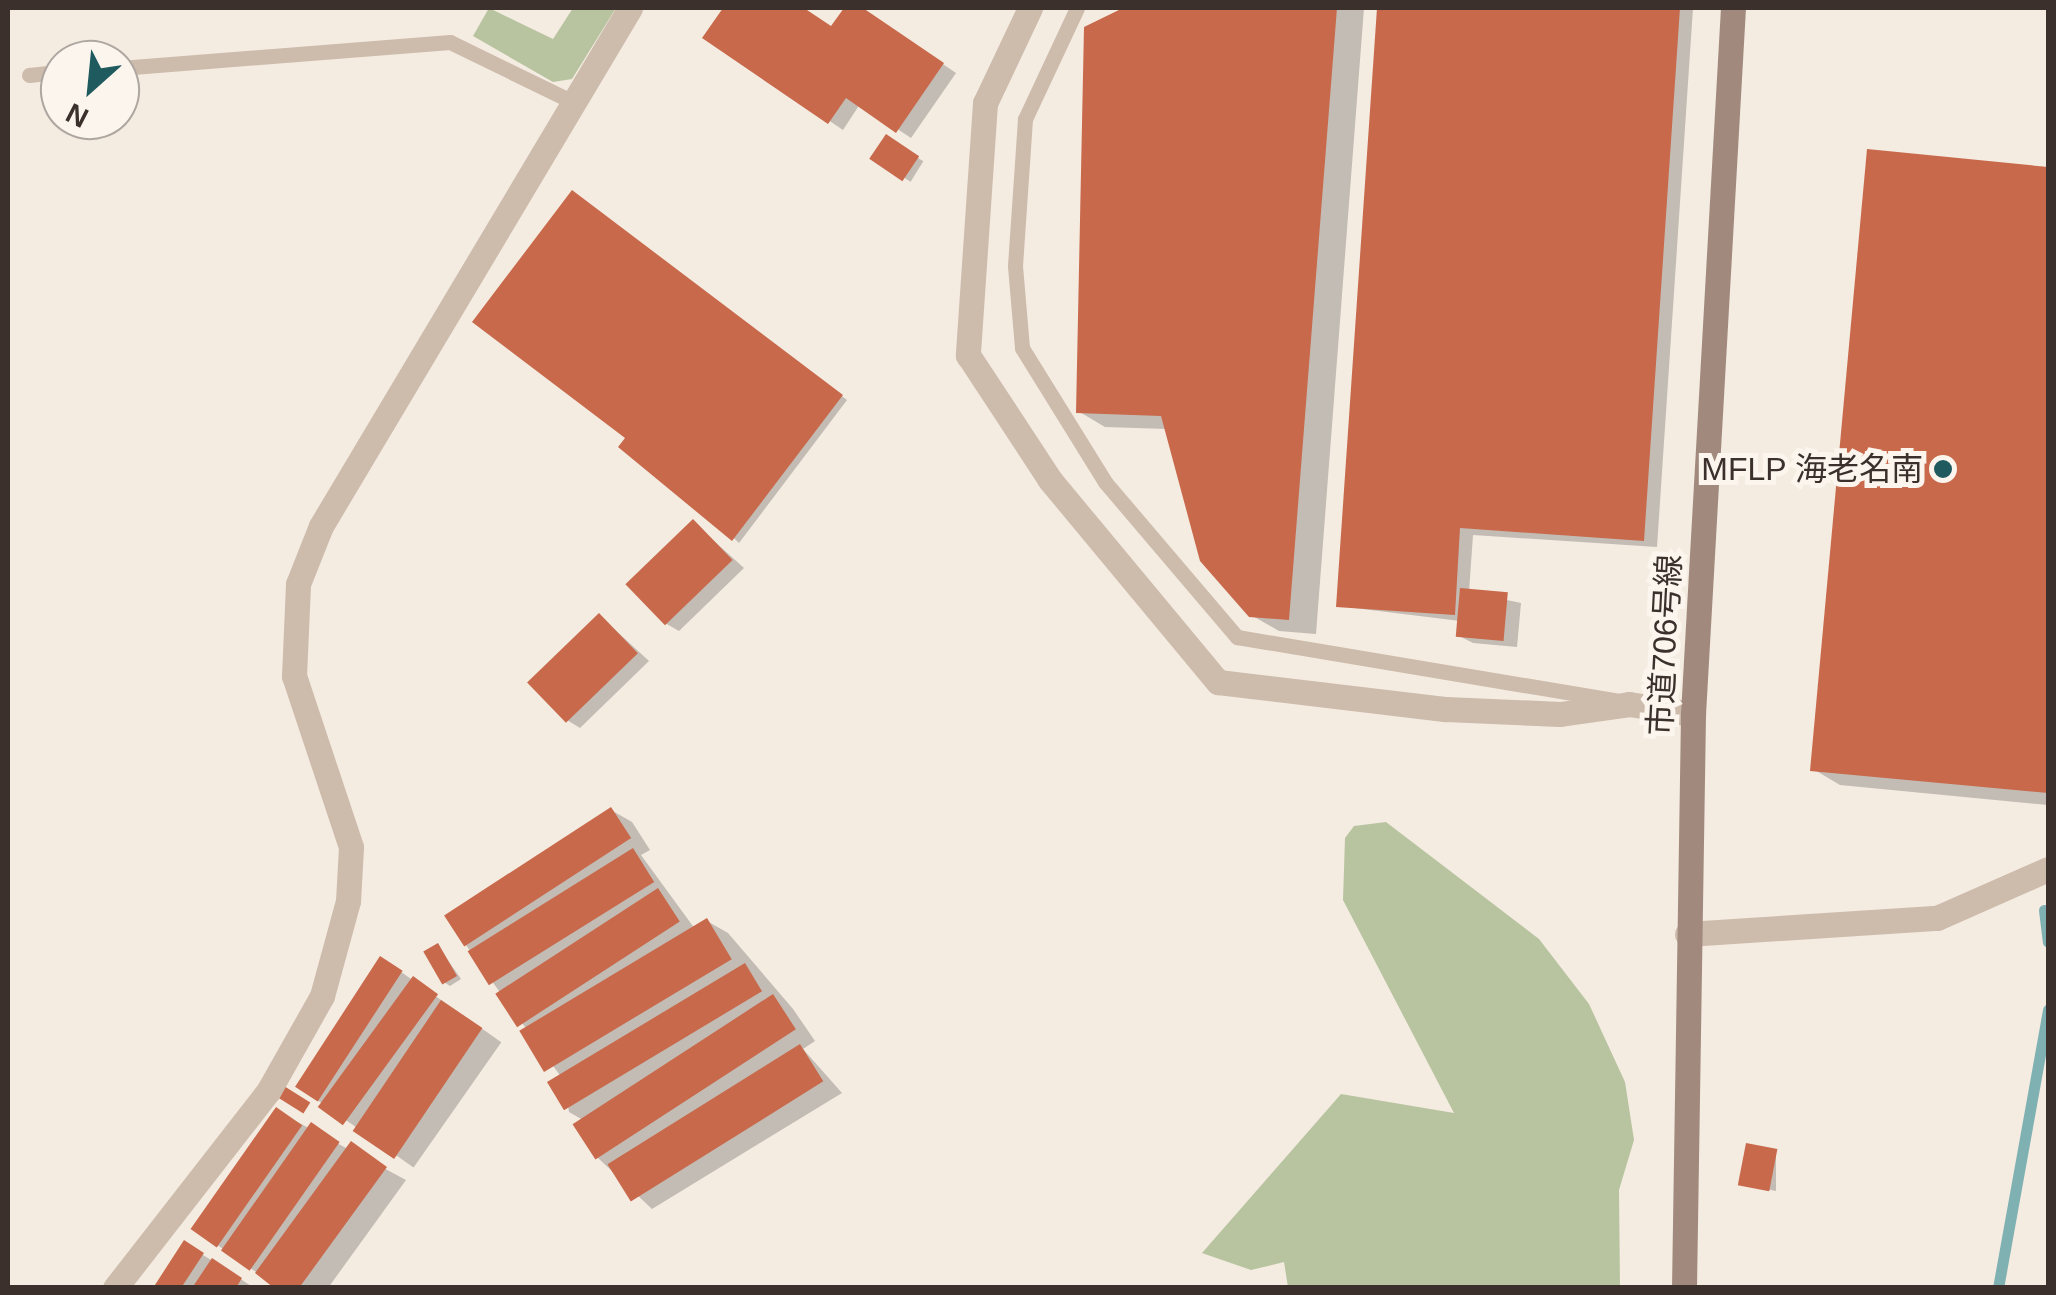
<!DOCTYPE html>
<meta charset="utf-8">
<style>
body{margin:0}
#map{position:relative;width:2056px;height:1295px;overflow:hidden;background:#f4ebe1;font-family:Arial,"Noto Sans JP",sans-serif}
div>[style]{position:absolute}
.green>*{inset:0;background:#b8c4a0}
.shadow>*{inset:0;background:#0003;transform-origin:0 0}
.stream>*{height:11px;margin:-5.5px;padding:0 5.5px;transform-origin:5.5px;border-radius:5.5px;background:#7fb0b2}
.building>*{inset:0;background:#c8694b;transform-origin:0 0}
.lane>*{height:15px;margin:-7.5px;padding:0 7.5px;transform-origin:7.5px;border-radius:7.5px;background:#cdbbac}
.street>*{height:25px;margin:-12.5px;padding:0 12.5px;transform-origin:12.5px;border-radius:12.5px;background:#cdbbac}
.secondary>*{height:25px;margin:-12.5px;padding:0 12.5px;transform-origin:12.5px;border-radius:12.5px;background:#a18a7d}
.dots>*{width:28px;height:28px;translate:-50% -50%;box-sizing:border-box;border:5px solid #fbf5ee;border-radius:50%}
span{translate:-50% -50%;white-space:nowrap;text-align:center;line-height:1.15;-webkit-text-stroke:10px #fbf5ee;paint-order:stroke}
.poi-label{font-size:32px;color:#3b302b}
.right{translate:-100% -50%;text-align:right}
.street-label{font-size:32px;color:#3b302b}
.frame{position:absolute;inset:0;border:10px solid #3b302b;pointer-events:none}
.north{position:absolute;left:40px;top:40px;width:100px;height:100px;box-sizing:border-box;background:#fbf5ee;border:2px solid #aea6a0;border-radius:50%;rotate:207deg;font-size:28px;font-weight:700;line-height:40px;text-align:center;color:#3b302b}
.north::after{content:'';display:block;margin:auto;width:35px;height:45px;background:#1f5a5e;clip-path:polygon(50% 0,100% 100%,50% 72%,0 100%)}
</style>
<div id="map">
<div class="green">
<i style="clip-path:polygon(489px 8px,553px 39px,573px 8px,616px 8px,572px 79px,553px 82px,473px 36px)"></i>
<i style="clip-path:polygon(1386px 822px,1539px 939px,1589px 1004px,1625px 1082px,1634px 1140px,1619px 1190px,1620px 1287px,1288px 1287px,1284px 1262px,1251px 1270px,1202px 1253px,1341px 1094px,1454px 1113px,1343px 900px,1345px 838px,1354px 826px)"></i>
</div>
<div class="shadow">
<i style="clip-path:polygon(726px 8px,802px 8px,833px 29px,847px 8px,861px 8px,956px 73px,911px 138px,860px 104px,843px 130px,705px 37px)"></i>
<i style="clip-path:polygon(1128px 8px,1364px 8px,1316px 634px,1279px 631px,1251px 615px,1167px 429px,1105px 427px,1078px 411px,1087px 28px)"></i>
<i style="clip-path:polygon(1379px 8px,1693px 8px,1657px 547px,1473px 535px,1469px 592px,1521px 603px,1517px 647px,1473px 643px,1459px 636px,1460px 621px,1338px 606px)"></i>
<i style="left:886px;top:138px;width:44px;height:24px;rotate:32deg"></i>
<i style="clip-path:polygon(1870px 152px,2048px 169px,2048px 805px,1840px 785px,1813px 769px)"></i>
<i style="clip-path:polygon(579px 196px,847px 400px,739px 543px,629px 437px)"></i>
<i style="clip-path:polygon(693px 522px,744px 568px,679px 631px,665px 623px)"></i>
<i style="clip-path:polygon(600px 616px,649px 661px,580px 728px,567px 720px)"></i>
<i style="clip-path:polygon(611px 810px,632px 822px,650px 850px,641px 855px,695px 929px,707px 921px,728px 933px,793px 1009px,815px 1041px,803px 1049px,842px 1093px,652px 1209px,597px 1157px,583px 1120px,569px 1112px,564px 1081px,463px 941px)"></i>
<i style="clip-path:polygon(438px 946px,461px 979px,450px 986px,444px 982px)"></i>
<i style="left:394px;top:967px;width:131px;height:153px;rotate:35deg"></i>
<i style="clip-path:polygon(290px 1118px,406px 1180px,328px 1288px,279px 1288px,193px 1228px)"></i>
<i style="clip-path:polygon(1776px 1151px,1776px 1191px,1742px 1184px)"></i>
<i style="clip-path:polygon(185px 1244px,226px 1269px,254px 1288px,156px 1288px)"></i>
</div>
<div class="stream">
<i style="left:2044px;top:910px;width:32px;rotate:83deg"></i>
<i style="left:1998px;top:1288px;width:283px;rotate:-79.8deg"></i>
</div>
<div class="building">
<i style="clip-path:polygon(723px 8px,804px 8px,831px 26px,844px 8px,863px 8px,944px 63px,896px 133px,846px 98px,828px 124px,702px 38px)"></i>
<i style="clip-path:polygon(1123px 8px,1337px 8px,1289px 620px,1249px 617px,1200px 561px,1161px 416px,1076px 413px,1084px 27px)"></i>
<i style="clip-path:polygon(1377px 8px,1680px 8px,1644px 541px,1460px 528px,1455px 615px,1336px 607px)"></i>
<i style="left:886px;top:134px;width:40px;height:30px;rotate:34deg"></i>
<i style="clip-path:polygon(1867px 149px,2048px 167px,2048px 793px,1810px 771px)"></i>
<i style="clip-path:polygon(572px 190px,843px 395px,732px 541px,618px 447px,625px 438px,472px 322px)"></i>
<i style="left:693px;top:519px;width:57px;height:94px;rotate:46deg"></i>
<i style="left:1460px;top:588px;width:48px;height:49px;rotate:5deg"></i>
<i style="left:599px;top:613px;width:56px;height:100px;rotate:46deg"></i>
<i style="left:611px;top:807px;width:37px;height:199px;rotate:57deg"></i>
<i style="left:633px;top:848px;width:40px;height:195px;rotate:58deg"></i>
<i style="left:658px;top:888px;width:40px;height:194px;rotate:57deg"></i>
<i style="left:707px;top:918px;width:48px;height:219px;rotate:59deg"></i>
<i style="left:438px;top:943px;width:38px;height:17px;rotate:60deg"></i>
<i style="left:380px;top:956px;width:27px;height:156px;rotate:33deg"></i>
<i style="left:745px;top:963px;width:33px;height:231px;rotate:59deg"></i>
<i style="left:413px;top:976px;width:31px;height:162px;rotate:36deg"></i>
<i style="left:773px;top:994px;width:42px;height:239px;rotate:57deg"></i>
<i style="left:441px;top:1000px;width:50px;height:158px;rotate:34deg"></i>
<i style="left:800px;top:1044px;width:44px;height:227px;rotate:58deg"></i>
<i style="left:284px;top:1086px;width:31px;height:13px;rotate:32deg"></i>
<i style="left:276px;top:1107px;width:32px;height:149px;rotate:35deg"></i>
<i style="left:311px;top:1122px;width:35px;height:157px;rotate:35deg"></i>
<i style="clip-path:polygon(351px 1141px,387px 1167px,299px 1288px,274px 1288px,255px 1273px)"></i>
<i style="left:1746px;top:1143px;width:32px;height:43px;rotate:11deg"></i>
<i style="clip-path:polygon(184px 1240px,204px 1253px,181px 1288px,153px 1288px)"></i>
<i style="clip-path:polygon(212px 1258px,242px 1278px,236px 1288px,192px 1288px)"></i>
</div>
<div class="lane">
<i style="left:1077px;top:8px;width:123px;rotate:115.1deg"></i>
<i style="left:1025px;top:119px;width:147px;rotate:93.9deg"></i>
<i style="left:1015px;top:266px;width:82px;rotate:85.1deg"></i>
<i style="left:1022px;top:348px;width:158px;rotate:58.2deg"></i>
<i style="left:1105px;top:482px;width:204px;rotate:49.6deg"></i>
<i style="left:1237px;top:637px;width:383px;rotate:9.5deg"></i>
<i style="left:120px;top:68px;width:331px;rotate:-4.5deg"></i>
<i style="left:450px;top:42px;width:137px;rotate:26deg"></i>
<i style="left:29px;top:75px;width:31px;rotate:-6deg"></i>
</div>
<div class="street">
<i style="left:1030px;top:8px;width:105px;rotate:115.3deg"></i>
<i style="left:985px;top:103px;width:253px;rotate:93.9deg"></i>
<i style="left:968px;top:355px;width:149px;rotate:56.7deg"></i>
<i style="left:1050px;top:480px;width:263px;rotate:50.3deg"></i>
<i style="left:1218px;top:682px;width:230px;rotate:6.8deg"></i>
<i style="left:1446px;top:709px;width:114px;rotate:2.5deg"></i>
<i style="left:1560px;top:714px;width:70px;rotate:-8.2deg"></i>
<i style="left:1629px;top:704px;width:65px;rotate:8.9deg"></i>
<i style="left:1687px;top:934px;width:251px;rotate:-3.7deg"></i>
<i style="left:1937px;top:918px;width:121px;rotate:-23.8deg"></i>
<i style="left:115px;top:1288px;width:251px;rotate:-52.1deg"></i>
<i style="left:269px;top:1090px;width:108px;rotate:-60.6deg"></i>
<i style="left:322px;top:996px;width:98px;rotate:-74.7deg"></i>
<i style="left:348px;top:901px;width:54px;rotate:-86.8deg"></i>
<i style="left:351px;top:847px;width:180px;rotate:-108.4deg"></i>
<i style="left:294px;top:676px;width:92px;rotate:-87.5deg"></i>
<i style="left:298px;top:584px;width:62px;rotate:-68.4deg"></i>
<i style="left:321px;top:526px;width:603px;rotate:-59.18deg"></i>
</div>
<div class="secondary">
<i style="left:1684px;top:1288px;width:574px;rotate:-89.1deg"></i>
<i style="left:1693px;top:714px;width:707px;rotate:-86.76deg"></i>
</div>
<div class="dots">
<i style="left:1943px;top:469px;background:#1f5a5e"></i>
</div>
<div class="poi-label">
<span class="right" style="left:1923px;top:469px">MFLP 海老名南</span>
</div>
<div class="street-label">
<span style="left:1665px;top:645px;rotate:-87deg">市道706号線</span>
</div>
<div class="frame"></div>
<div class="north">N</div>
</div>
